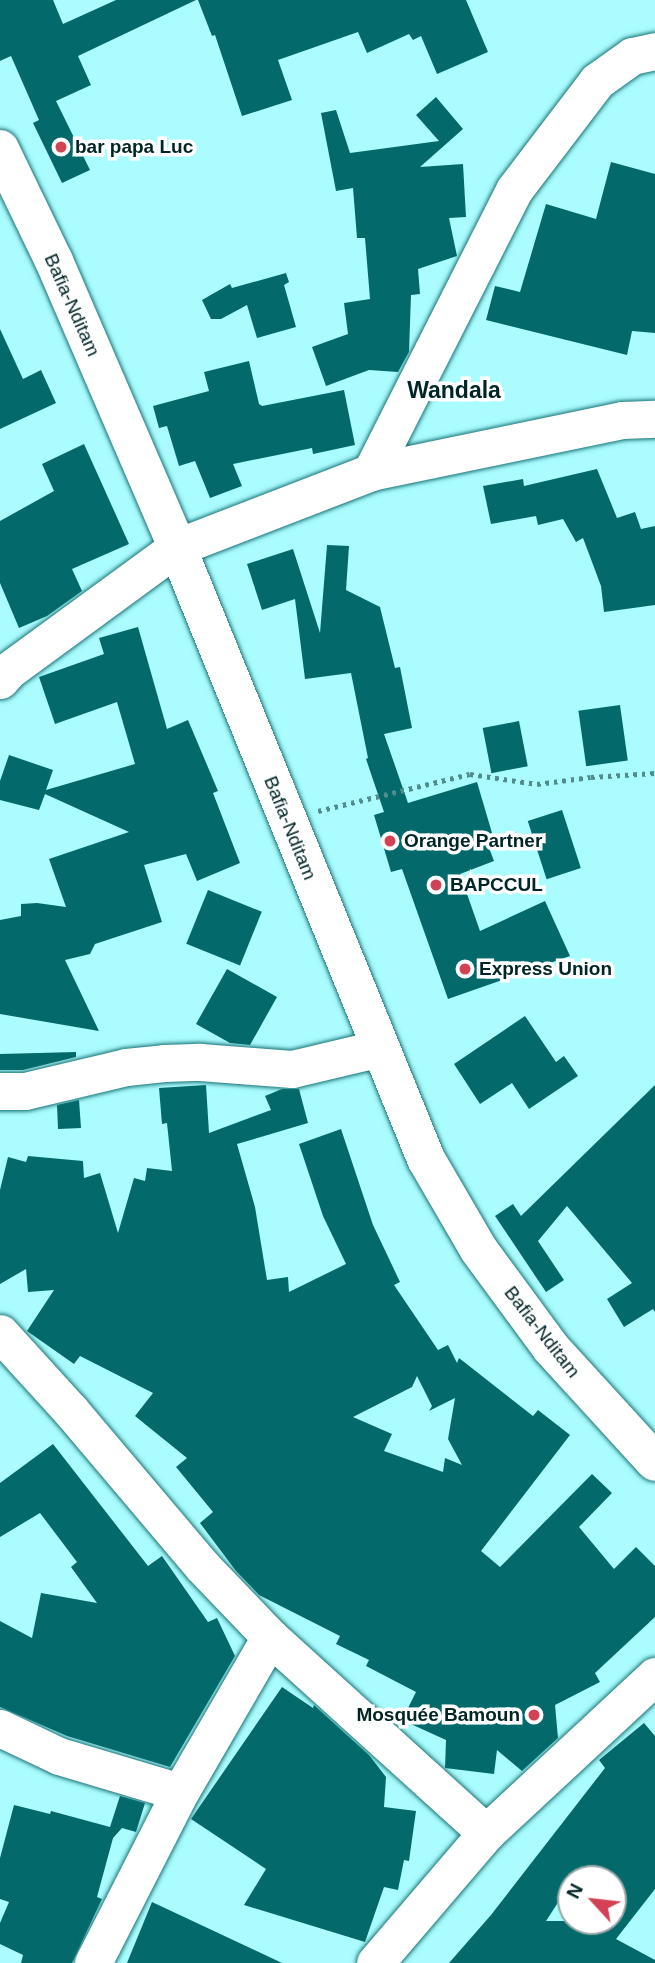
<!DOCTYPE html>
<meta charset="utf-8">
<style>
body{margin:0}
#map{position:relative;width:655px;height:1963px;overflow:hidden;background:#aafcfe;font-family:Arial,sans-serif}
div>[style]{position:absolute}
.building>*{inset:0;background:#03696b;transform-origin:0 0}
.path>*{height:4.5px;margin-top:-2.25px;transform-origin:0;background:repeating-linear-gradient(90deg,#528c8d 0 3.5px,transparent 0 8.5px)}
.roads{filter:drop-shadow(0 0 2px #197376) drop-shadow(0 0 2px #197376)}
.minor>*{height:37px;margin:-18.5px;padding:0 18.5px;transform-origin:18.5px;border-radius:18.5px;background:#fff}
.major>*{height:38px;margin:-19px;padding:0 19px;transform-origin:19px;border-radius:19px;background:#fff}
.dots>*{width:19px;height:19px;translate:-50% -50%;box-sizing:border-box;border:4px solid #fff;border-radius:50%}
span{translate:-50% -50%;white-space:nowrap;text-align:center;line-height:1.15;-webkit-text-stroke:7px #fff;paint-order:stroke}
.poi-label{font-size:19px;color:#012526;font-weight:700}
.left{translate:0 -50%;text-align:left}
.right{translate:-100% -50%;text-align:right}
.street-label{font-size:19px;color:#012526}
.quarter-label{font-size:23px;color:#012526;font-weight:700}
.north{position:absolute;left:557px;top:1865px;width:70px;height:70px;box-sizing:border-box;background:#fff;border:2px solid #99a8a8;border-radius:50%;rotate:297deg;font-size:19px;font-weight:700;line-height:28px;text-align:center;color:#012526}
.north::after{content:'';display:block;margin:auto;width:24px;height:32px;background:#d24254;clip-path:polygon(50% 0,100% 100%,50% 72%,0 100%)}
</style>
<div id="map">
<div class="building">
<i style="clip-path:polygon(0 0,53px 0,63px 24px,116px 0,196px 0,78px 56px,91px 85px,56px 101px,90px 170px,62px 183px,33px 123px,39px 120px,11px 56px,0 61px)"></i>
<i style="clip-path:polygon(198px 0,466px 0,488px 52px,437px 74px,421px 36px,413px 40px,409px 34px,367px 53px,358px 32px,278px 60px,292px 100px,242px 116px,215px 35px,212px 36px)"></i>
<i style="clip-path:polygon(436px 97px,463px 129px,420px 167px,463px 164px,466px 217px,449px 218px,457px 256px,418px 269px,420px 294px,411px 295px,409px 352px,398px 372px,369px 370px,326px 386px,312px 347px,348px 334px,344px 303px,370px 299px,365px 238px,357px 238px,353px 188px,336px 191px,321px 113px,336px 110px,350px 153px,439px 141px,416px 115px)"></i>
<i style="clip-path:polygon(611px 162px,655px 174px,655px 333px,632px 331px,627px 355px,486px 320px,495px 286px,520px 292px,546px 204px,596px 219px)"></i>
<i style="clip-path:polygon(286px 273px,289px 282px,284px 285px,296px 327px,257px 338px,247px 305px,221px 319px,211px 319px,202px 300px,230px 284px,232px 288px)"></i>
<i style="clip-path:polygon(0 329px,23px 379px,41px 370px,56px 403px,0 429px)"></i>
<i style="clip-path:polygon(249px 361px,259px 404px,262px 406px,344px 390px,355px 445px,313px 454px,312px 448px,233px 464px,242px 486px,210px 498px,195px 461px,179px 466px,167px 426px,159px 428px,153px 406px,209px 391px,204px 372px)"></i>
<i style="clip-path:polygon(84px 444px,129px 544px,72px 569px,82px 591px,47px 616px,19px 628px,0 583px,0 521px,54px 491px,42px 464px)"></i>
<i style="clip-path:polygon(597px 469px,617px 518px,635px 512px,641px 529px,655px 526px,655px 605px,604px 612px,601px 586px,583px 538px,576px 542px,563px 519px,538px 525px,536px 516px,491px 524px,483px 486px,523px 479px,524px 486px)"></i>
<i style="clip-path:polygon(327px 545px,349px 546px,346px 590px,380px 607px,395px 668px,400px 667px,412px 728px,384px 734px,408px 803px,477px 782px,492px 833px,484px 835px,494px 861px,460px 874px,480px 931px,545px 901px,570px 956px,448px 999px,402px 869px,391px 872px,374px 815px,384px 812px,366px 759px,368px 758px,351px 673px,305px 679px,295px 599px,262px 610px,247px 564px,293px 549px,320px 633px)"></i>
<i style="clip-path:polygon(138px 627px,167px 729px,188px 720px,218px 791px,213px 793px,240px 863px,197px 881px,186px 854px,144px 865px,162px 922px,95px 944px,90px 954px,65px 960px,99px 1031px,0 1014px,0 920px,21px 916px,21px 904px,37px 903px,66px 907px,49px 859px,129px 832px,45px 794px,39px 810px,0 800px,0 781px,9px 755px,53px 770px,46px 790px,135px 764px,117px 702px,55px 724px,39px 677px,104px 654px,99px 638px)"></i>
<i style="left:620px;top:705px;width:56px;height:42px;rotate:82deg"></i>
<i style="left:519px;top:721px;width:46px;height:37px;rotate:79deg"></i>
<i style="left:562px;top:810px;width:61px;height:36px;rotate:72deg"></i>
<i style="left:208px;top:890px;width:58px;height:58px;rotate:22deg"></i>
<i style="clip-path:polygon(227px 969px,277px 997px,250px 1045px,230px 1043px,196px 1024px)"></i>
<i style="clip-path:polygon(525px 1016px,556px 1062px,564px 1056px,578px 1076px,529px 1109px,512px 1083px,480px 1104px,454px 1064px)"></i>
<i style="clip-path:polygon(76px 1052px,76px 1057px,23px 1070px,0 1070px,0 1054px)"></i>
<i style="clip-path:polygon(evenodd,206px 1085px,209px 1133px,271px 1110px,265px 1096px,282px 1089px,299px 1089px,308px 1123px,237px 1144px,255px 1207px,267px 1280px,288px 1277px,289px 1292px,346px 1264px,323px 1216px,299px 1144px,341px 1129px,373px 1225px,400px 1282px,394px 1285px,438px 1350px,448px 1345px,457px 1363px,459px 1358px,533px 1416px,538px 1410px,570px 1435px,481px 1551px,500px 1567px,592px 1474px,612px 1493px,579px 1527px,614px 1569px,636px 1547px,655px 1566px,655px 1617px,595px 1673px,600px 1682px,555px 1705px,558px 1738px,522px 1771px,497px 1750px,494px 1774px,445px 1768px,446px 1740px,402px 1720px,416px 1692px,366px 1666px,369px 1660px,336px 1644px,340px 1636px,259px 1595px,236px 1571px,200px 1523px,213px 1512px,176px 1467px,187px 1458px,135px 1416px,153px 1393px,80px 1356px,74px 1364px,27px 1331px,54px 1290px,28px 1292px,26px 1269px,0 1284px,0 1190px,8px 1157px,26px 1162px,28px 1156px,83px 1161px,84px 1178px,100px 1173px,118px 1233px,134px 1178px,145px 1181px,147px 1168px,172px 1171px,167px 1123px,162px 1124px,159px 1088px,206px 1085px,417px 1376px,432px 1406px,429px 1411px,455px 1398px,448px 1439px,462px 1465px,445px 1458px,443px 1472px,384px 1451px,392px 1434px,353px 1417px,412px 1387px,417px 1376px)"></i>
<i style="clip-path:polygon(655px 1085px,655px 1312px,653px 1309px,624px 1327px,607px 1299px,632px 1283px,567px 1206px,538px 1241px,564px 1280px,546px 1292px,495px 1216px,513px 1204px,521px 1216px)"></i>
<i style="clip-path:polygon(79px 1100px,81px 1128px,58px 1129px,57px 1105px)"></i>
<i style="clip-path:polygon(53px 1444px,148px 1566px,162px 1556px,208px 1622px,217px 1618px,235px 1656px,170px 1767px,67px 1736px,0 1707px,0 1621px,32px 1638px,41px 1593px,97px 1603px,71px 1567px,77px 1562px,40px 1513px,0 1537px,0 1483px)"></i>
<i style="clip-path:polygon(282px 1687px,313px 1708px,314px 1705px,369px 1755px,386px 1777px,384px 1807px,416px 1811px,409px 1861px,404px 1860px,398px 1890px,384px 1887px,365px 1942px,244px 1905px,266px 1869px,191px 1819px)"></i>
<i style="clip-path:polygon(evenodd,644px 1723px,655px 1736px,655px 1889px,616px 1939px,655px 1960px,655px 1963px,449px 1963px,491px 1915px,605px 1768px,599px 1760px,644px 1723px,581px 1867px,601px 1879px,613px 1879px,613px 1921px,546px 1921px,581px 1867px)"></i>
<i style="clip-path:polygon(120px 1796px,145px 1803px,136px 1832px,122px 1828px,113px 1838px,97px 1897px,102px 1899px,72px 1963px,21px 1963px,23px 1955px,0 1944px,0 1923px,9px 1902px,0 1899px,0 1858px,14px 1805px,50px 1814px,51px 1811px,110px 1827px)"></i>
<i style="clip-path:polygon(152px 1902px,282px 1963px,127px 1963px)"></i>
</div>
<div class="path">
<i style="left:318px;top:811px;width:156px;rotate:-13.7deg"></i>
<i style="left:470px;top:774px;width:68px;rotate:8.5deg"></i>
<i style="left:537px;top:784px;width:54px;rotate:-7.4deg"></i>
<i style="left:591px;top:777px;width:64px;rotate:-3.6deg"></i>
</div>
<div class="roads">
<div class="minor">
<i style="left:371px;top:472px;width:316px;rotate:-63.1deg"></i>
<i style="left:514px;top:190px;width:137px;rotate:-52.7deg"></i>
<i style="left:597px;top:81px;width:43px;rotate:-35.5deg"></i>
<i style="left:632px;top:56px;width:24px;rotate:-12deg"></i>
<i style="left:0;top:680px;width:13px;rotate:-48deg"></i>
<i style="left:9px;top:670px;width:208px;rotate:-36.2deg"></i>
<i style="left:177px;top:547px;width:208px;rotate:-21.1deg"></i>
<i style="left:371px;top:472px;width:256px;rotate:-11.7deg"></i>
<i style="left:622px;top:420px;width:33px;rotate:-2deg"></i>
<i style="left:0;top:1091px;width:25px"></i>
<i style="left:25px;top:1091px;width:104px;rotate:-13.4deg"></i>
<i style="left:126px;top:1067px;width:38px;rotate:-6deg"></i>
<i style="left:164px;top:1063px;width:36px;rotate:-2deg"></i>
<i style="left:200px;top:1062px;width:92px;rotate:4.4deg"></i>
<i style="left:292px;top:1069px;width:90px;rotate:-13.4deg"></i>
<i style="left:0;top:1333px;width:105px;rotate:47.7deg"></i>
<i style="left:71px;top:1411px;width:203px;rotate:49.8deg"></i>
<i style="left:202px;top:1566px;width:98px;rotate:46.2deg"></i>
<i style="left:270px;top:1637px;width:179px;rotate:120.1deg"></i>
<i style="left:180px;top:1792px;width:192px;rotate:117deg"></i>
<i style="left:270px;top:1637px;width:292px;rotate:42.2deg"></i>
<i style="left:0;top:1728px;width:65px;rotate:25.4deg"></i>
<i style="left:59px;top:1756px;width:126px;rotate:16.6deg"></i>
<i style="left:375px;top:1963px;width:171px;rotate:-49.5deg"></i>
<i style="left:486px;top:1833px;width:231px;rotate:-42.9deg"></i>
</div>
<div class="major">
<i style="left:0;top:149px;width:124px;rotate:64.3deg"></i>
<i style="left:54px;top:261px;width:311px;rotate:66.7deg"></i>
<i style="left:177px;top:547px;width:661px;rotate:67.86deg"></i>
<i style="left:426px;top:1159px;width:105px;rotate:59.8deg"></i>
<i style="left:479px;top:1250px;width:122px;rotate:53.7deg"></i>
<i style="left:551px;top:1348px;width:154px;rotate:47.6deg"></i>
</div>
</div>
<div class="dots">
<i style="left:61px;top:147px;background:#d24254"></i>
<i style="left:390px;top:841px;background:#d24254"></i>
<i style="left:436px;top:885px;background:#d24254"></i>
<i style="left:465px;top:969px;background:#d24254"></i>
<i style="left:534px;top:1715px;background:#d24254"></i>
</div>
<div class="poi-label">
<span class="left" style="left:75px;top:147px">bar papa Luc</span>
<span class="left" style="left:404px;top:841px">Orange Partner</span>
<span class="left" style="left:450px;top:885px">BAPCCUL</span>
<span class="left" style="left:479px;top:969px">Express Union</span>
<span class="right" style="left:520px;top:1715px">Mosquée Bamoun</span>
</div>
<div class="street-label">
<span style="left:72px;top:305px;rotate:66deg">Bafia-Nditam</span>
<span style="left:290px;top:828px;rotate:68deg">Bafia-Nditam</span>
<span style="left:542px;top:1332px;rotate:52deg">Bafia-Nditam</span>
</div>
<div class="quarter-label">
<span style="left:454px;top:390px">Wandala</span>
</div>
<div class="north">N</div>
</div>
